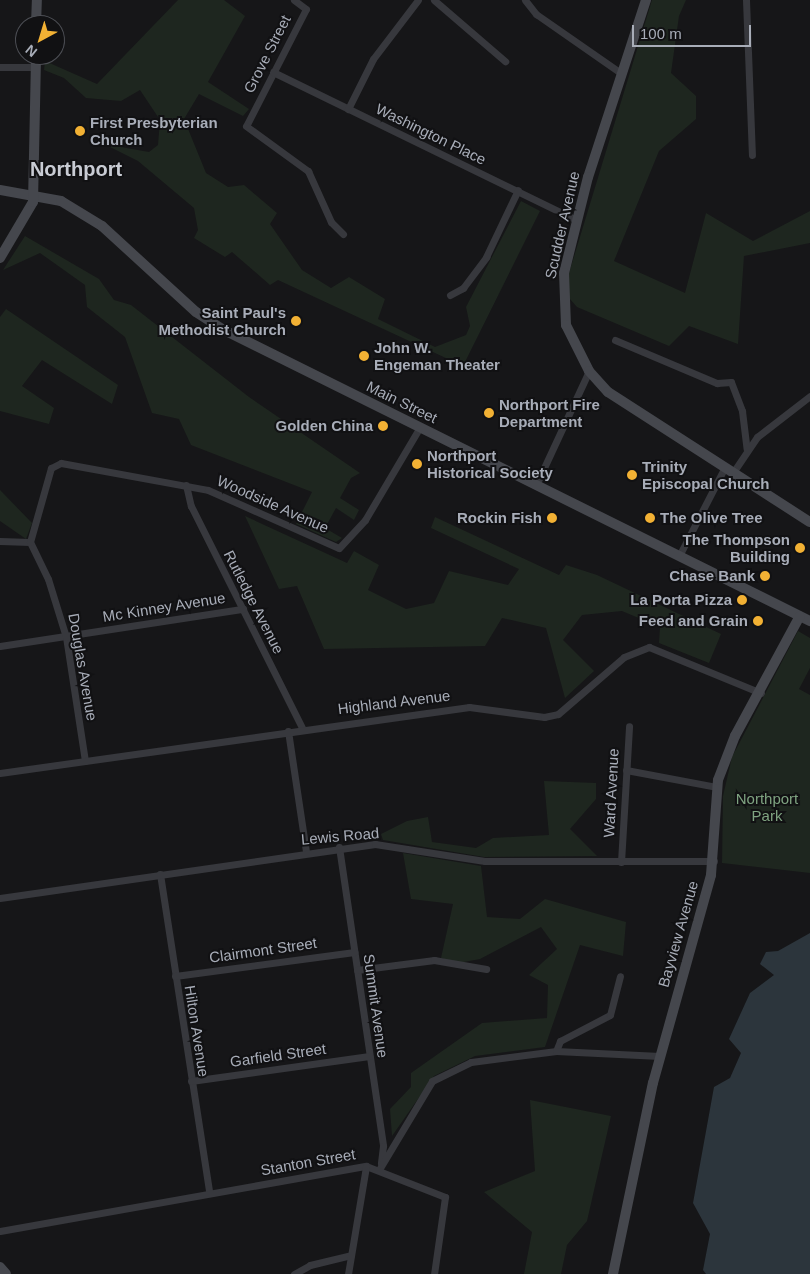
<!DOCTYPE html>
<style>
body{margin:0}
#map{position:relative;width:810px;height:1274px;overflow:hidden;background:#161618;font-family:Arial,sans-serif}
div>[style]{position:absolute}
.green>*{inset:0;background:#1e261f}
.water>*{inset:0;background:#2c353c}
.street>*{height:7px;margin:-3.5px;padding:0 3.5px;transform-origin:3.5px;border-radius:3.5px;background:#37383d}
.secondary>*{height:10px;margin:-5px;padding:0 5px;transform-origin:5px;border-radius:5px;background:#45474d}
.dots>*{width:14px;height:14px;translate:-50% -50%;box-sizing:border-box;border:2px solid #111113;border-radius:50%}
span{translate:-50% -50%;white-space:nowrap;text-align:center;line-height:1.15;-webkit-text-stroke:4px #111113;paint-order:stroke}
.street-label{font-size:15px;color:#a8adb8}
.poi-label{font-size:15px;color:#a8adb8;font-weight:700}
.left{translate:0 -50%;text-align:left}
.right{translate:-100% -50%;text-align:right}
.park-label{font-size:15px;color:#7fa381}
.district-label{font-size:20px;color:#c9ccd4;font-weight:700}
.north{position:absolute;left:15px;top:15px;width:50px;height:50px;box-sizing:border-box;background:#111113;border:1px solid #4d4f55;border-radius:50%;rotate:219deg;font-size:14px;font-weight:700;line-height:20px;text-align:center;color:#a8adb8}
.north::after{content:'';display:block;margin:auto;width:18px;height:22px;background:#f2b134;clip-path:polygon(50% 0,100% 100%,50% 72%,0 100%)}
.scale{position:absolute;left:632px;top:25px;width:119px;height:22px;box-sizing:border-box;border:2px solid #a8adb8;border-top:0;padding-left:6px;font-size:15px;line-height:18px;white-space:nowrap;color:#a8adb8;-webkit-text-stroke:4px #111113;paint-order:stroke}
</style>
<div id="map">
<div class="green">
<i style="clip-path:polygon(178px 0,224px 0,245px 16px,208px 82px,249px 109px,243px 116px,199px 94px,184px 119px,206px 173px,228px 187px,244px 185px,277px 213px,270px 224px,302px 270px,331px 288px,349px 277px,385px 299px,378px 319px,435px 347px,466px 335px,470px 326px,466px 307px,521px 201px,540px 211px,463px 366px,278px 280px,270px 285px,232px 252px,225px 257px,194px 238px,198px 230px,194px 208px,138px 161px,104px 144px,149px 152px,158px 145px,160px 120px,140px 90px,121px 101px,86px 98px,64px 78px,44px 70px,45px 61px,97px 84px)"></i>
<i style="clip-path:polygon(652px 0,686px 0,679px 16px,671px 73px,696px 96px,696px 119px,659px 151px,614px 261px,685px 293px,706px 213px,753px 241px,810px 211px,810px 243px,744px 256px,738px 344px,689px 326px,669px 346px,577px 307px,569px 298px,569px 273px)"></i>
<i style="clip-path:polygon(25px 236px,99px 279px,114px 300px,131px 305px,249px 397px,360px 473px,351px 478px,340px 498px,359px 510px,354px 520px,336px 508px,325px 528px,342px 538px,336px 542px,296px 524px,312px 492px,191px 445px,179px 419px,152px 413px,125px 337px,87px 307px,85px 285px,40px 253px,3px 270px)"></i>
<i style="clip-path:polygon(6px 309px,118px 385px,112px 404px,42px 360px,22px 386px,54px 408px,49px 424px,0 411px,0 317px)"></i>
<i style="clip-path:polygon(0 490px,32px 523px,26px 539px,0 521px)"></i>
<i style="clip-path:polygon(245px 516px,347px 563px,354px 551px,379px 565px,368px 590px,406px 609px,434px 603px,449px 571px,508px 585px,519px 569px,431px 528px,435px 517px,559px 575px,566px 565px,597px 575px,721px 634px,709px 663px,659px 643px,660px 627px,622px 611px,582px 615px,563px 640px,594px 671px,565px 698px,546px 628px,502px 618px,485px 646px,324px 649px,297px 586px,279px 589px)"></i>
<i style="clip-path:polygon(798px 631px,810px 638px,810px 668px,799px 689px,810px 695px,810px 873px,722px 863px,723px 796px,732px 757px)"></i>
<i style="clip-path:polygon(544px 781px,596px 783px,596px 799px,570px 829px,597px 856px,484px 857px,383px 840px,381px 834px,407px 821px,428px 817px,432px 842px,476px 848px,493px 838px,549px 835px)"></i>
<i style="clip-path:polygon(403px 853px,481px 866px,487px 917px,520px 919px,545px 899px,626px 922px,623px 956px,580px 945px,545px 1047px,475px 1056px,434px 1076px,392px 1136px,390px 1109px,411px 1087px,411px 1073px,482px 1023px,547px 1018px,548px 985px,529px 975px,557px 949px,541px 927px,480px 959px,458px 963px,441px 958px,453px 904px,411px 899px)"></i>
<i style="clip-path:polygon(530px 1100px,611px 1116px,587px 1221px,567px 1245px,561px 1274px,524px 1274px,532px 1232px,484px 1192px,535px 1171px)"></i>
</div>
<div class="water">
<i style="clip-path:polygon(810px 933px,810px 1274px,706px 1274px,703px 1270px,710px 1234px,693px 1203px,714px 1087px,730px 1078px,741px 1053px,729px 1039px,750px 993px,774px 975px,760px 964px,766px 952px,778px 951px)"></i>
</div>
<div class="street">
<i style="left:294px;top:0;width:15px;rotate:37deg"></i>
<i style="left:306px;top:9px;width:131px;rotate:117.1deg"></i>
<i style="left:246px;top:126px;width:77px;rotate:36deg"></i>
<i style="left:308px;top:171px;width:56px;rotate:65.7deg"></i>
<i style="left:331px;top:222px;width:17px;rotate:45deg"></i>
<i style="left:434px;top:0;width:94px;rotate:40.7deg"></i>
<i style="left:525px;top:0;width:18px;rotate:52deg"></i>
<i style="left:536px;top:14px;width:103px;rotate:34.8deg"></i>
<i style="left:746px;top:0;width:155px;rotate:87.8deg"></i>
<i style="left:0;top:67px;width:36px"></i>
<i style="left:273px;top:72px;width:338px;rotate:26deg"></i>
<i style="left:348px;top:109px;width:56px;rotate:-63.4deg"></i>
<i style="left:373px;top:59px;width:74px;rotate:-52.7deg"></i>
<i style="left:450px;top:295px;width:15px;rotate:-28deg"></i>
<i style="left:463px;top:288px;width:39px;rotate:-53deg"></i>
<i style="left:486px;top:257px;width:74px;rotate:-64.5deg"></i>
<i style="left:615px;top:340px;width:111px;rotate:22.9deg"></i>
<i style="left:717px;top:383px;width:14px;rotate:-4deg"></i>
<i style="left:731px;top:382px;width:31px;rotate:69deg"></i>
<i style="left:742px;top:411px;width:38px;rotate:83deg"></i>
<i style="left:732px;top:474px;width:45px;rotate:-56deg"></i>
<i style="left:757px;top:437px;width:67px;rotate:-37.7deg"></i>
<i style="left:186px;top:485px;width:22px;rotate:77deg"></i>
<i style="left:191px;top:506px;width:248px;rotate:63.4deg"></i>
<i style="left:536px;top:485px;width:126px;rotate:-65.1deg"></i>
<i style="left:0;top:541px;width:30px;rotate:2deg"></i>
<i style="left:679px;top:556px;width:98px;rotate:-62.7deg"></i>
<i style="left:0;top:646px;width:246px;rotate:-8.7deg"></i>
<i style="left:288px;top:731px;width:122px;rotate:81.5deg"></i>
<i style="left:85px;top:761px;width:125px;rotate:-98.7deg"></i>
<i style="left:66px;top:637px;width:61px;rotate:-107.2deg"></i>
<i style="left:48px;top:579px;width:41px;rotate:-115.9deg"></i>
<i style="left:30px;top:542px;width:77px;rotate:-74.2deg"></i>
<i style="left:51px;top:468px;width:11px;rotate:-27deg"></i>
<i style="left:61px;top:463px;width:149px;rotate:10.4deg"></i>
<i style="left:208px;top:490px;width:143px;rotate:23.9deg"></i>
<i style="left:339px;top:548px;width:38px;rotate:-47deg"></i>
<i style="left:365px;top:520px;width:108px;rotate:-59.4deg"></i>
<i style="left:626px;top:770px;width:93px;rotate:10.6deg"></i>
<i style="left:0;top:773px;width:474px;rotate:-8deg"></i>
<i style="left:469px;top:707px;width:76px;rotate:7.6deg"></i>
<i style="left:544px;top:717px;width:14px;rotate:-12deg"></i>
<i style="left:558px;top:714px;width:87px;rotate:-40.8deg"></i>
<i style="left:624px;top:657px;width:27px;rotate:-22deg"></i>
<i style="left:649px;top:647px;width:121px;rotate:22.3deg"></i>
<i style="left:339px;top:847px;width:302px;rotate:81.6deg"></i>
<i style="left:383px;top:1146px;width:17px;rotate:97deg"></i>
<i style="left:621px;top:862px;width:136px;rotate:-86.6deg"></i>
<i style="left:160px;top:874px;width:322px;rotate:81.2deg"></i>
<i style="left:0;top:898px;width:379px;rotate:-8.2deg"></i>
<i style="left:375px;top:844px;width:111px;rotate:8.8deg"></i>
<i style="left:485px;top:861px;width:229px"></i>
<i style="left:357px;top:970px;width:78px;rotate:-7.4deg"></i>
<i style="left:434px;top:960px;width:53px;rotate:9.8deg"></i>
<i style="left:175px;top:976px;width:181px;rotate:-7.6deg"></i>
<i style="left:556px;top:1051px;width:11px;rotate:-68deg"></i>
<i style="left:560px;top:1041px;width:56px;rotate:-27.5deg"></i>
<i style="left:610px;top:1015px;width:40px;rotate:-75.6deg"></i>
<i style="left:191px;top:1081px;width:180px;rotate:-8deg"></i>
<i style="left:380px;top:1168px;width:101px;rotate:-59.1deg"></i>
<i style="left:432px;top:1081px;width:43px;rotate:-26deg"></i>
<i style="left:471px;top:1062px;width:86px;rotate:-7.4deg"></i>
<i style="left:556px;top:1051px;width:104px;rotate:2.8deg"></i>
<i style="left:0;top:1231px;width:372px;rotate:-10.1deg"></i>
<i style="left:366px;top:1166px;width:85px;rotate:21.4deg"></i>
<i style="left:445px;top:1197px;width:78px;rotate:98.1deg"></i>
<i style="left:294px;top:1274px;width:18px;rotate:-29deg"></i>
<i style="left:310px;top:1265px;width:42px;rotate:-13.7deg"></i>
<i style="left:348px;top:1274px;width:109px;rotate:-80.5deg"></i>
</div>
<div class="secondary">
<i style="left:646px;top:0;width:186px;rotate:108.1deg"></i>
<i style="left:588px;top:177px;width:99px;rotate:104deg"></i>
<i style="left:564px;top:273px;width:52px;rotate:87.8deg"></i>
<i style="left:566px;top:325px;width:51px;rotate:63.4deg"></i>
<i style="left:589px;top:371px;width:28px;rotate:48deg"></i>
<i style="left:608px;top:392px;width:240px;rotate:32.8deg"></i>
<i style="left:36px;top:25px;width:25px;rotate:-88deg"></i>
<i style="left:0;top:190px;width:62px;rotate:10.2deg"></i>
<i style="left:61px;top:201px;width:48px;rotate:31.4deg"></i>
<i style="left:102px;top:226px;width:127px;rotate:42.5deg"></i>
<i style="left:196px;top:312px;width:31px;rotate:33deg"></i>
<i style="left:222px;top:329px;width:657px;rotate:26.41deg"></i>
<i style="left:0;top:258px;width:65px;rotate:-59.5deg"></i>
<i style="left:33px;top:202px;width:147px;rotate:-88.8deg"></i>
<i style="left:0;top:1267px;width:9px;rotate:49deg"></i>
<i style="left:613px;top:1274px;width:195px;rotate:-78.2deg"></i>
<i style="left:653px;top:1083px;width:216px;rotate:-74.4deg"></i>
<i style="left:711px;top:875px;width:95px;rotate:-85.8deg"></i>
<i style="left:718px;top:780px;width:47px;rotate:-68.9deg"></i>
<i style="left:735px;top:736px;width:136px;rotate:-61.6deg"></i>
</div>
<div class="dots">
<i style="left:80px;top:131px;background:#f2b134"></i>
<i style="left:296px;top:321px;background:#f2b134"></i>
<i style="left:364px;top:356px;background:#f2b134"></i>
<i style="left:489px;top:413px;background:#f2b134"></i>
<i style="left:383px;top:426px;background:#f2b134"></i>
<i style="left:417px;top:464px;background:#f2b134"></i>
<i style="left:632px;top:475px;background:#f2b134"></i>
<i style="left:552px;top:518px;background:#f2b134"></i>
<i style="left:650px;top:518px;background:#f2b134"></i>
<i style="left:800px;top:548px;background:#f2b134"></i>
<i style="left:765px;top:576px;background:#f2b134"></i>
<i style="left:742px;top:600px;background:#f2b134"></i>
<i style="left:758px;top:621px;background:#f2b134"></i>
</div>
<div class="street-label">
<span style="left:267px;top:54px;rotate:-63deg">Grove Street</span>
<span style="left:431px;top:134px;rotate:26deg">Washington Place</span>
<span style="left:562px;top:225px;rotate:-77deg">Scudder Avenue</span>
<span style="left:402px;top:402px;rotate:26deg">Main Street</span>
<span style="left:273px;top:504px;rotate:24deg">Woodside Avenue</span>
<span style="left:254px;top:602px;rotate:63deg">Rutledge Avenue</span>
<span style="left:164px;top:607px;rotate:-9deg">Mc Kinney Avenue</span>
<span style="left:83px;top:667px;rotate:80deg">Douglas Avenue</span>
<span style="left:394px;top:702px;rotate:-7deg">Highland Avenue</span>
<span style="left:611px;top:793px;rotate:-87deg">Ward Avenue</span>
<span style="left:340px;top:836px;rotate:-5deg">Lewis Road</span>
<span style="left:678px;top:934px;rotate:-74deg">Bayview Avenue</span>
<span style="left:263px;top:950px;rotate:-8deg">Clairmont Street</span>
<span style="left:376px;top:1006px;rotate:82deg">Summit Avenue</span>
<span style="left:197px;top:1031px;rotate:81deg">Hilton Avenue</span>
<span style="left:278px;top:1055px;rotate:-8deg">Garfield Street</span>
<span style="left:308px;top:1162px;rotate:-10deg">Stanton Street</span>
</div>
<div class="poi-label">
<span class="left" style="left:90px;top:131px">First Presbyterian<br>Church</span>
<span class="right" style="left:286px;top:321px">Saint Paul's<br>Methodist Church</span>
<span class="left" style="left:374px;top:356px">John W.<br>Engeman Theater</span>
<span class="left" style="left:499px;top:413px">Northport Fire<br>Department</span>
<span class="right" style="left:373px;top:426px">Golden China</span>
<span class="left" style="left:427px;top:464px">Northport<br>Historical Society</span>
<span class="left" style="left:642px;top:475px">Trinity<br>Episcopal Church</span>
<span class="right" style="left:542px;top:518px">Rockin Fish</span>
<span class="left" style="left:660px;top:518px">The Olive Tree</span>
<span class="right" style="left:790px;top:548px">The Thompson<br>Building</span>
<span class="right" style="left:755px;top:576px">Chase Bank</span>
<span class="right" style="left:732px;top:600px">La Porta Pizza</span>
<span class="right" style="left:748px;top:621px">Feed and Grain</span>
</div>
<div class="park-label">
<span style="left:767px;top:807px">Northport<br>Park</span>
</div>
<div class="district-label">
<span style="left:76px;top:169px">Northport</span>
</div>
<div class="north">N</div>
<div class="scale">100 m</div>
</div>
